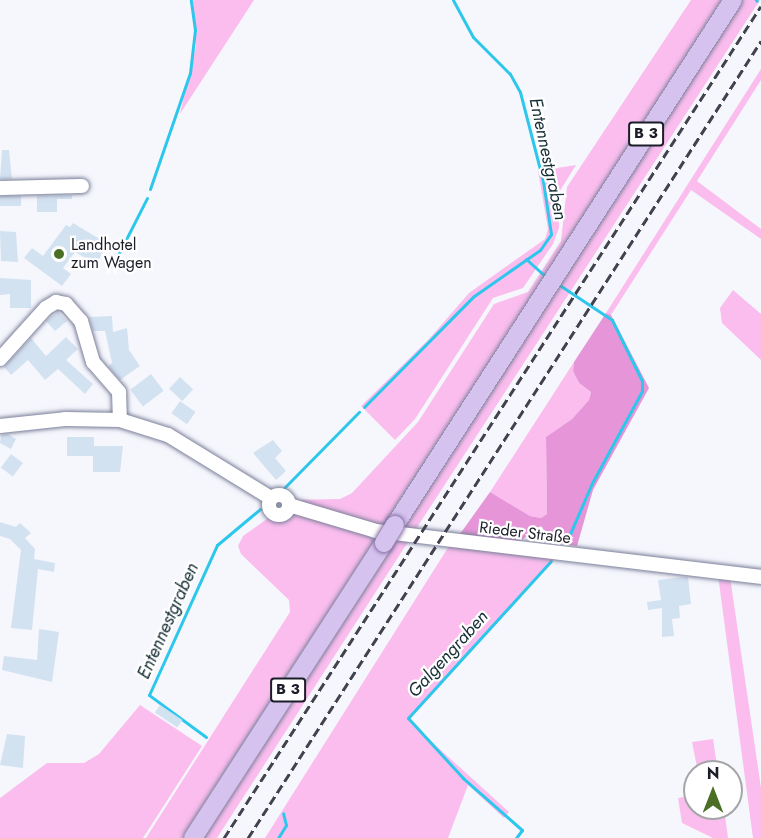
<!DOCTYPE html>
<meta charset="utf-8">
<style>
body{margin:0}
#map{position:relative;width:761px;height:838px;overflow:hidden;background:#f6f7fd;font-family:Jost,sans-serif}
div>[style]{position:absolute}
.green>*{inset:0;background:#fabdee}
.forest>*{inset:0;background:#e695d8}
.stream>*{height:3px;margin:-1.5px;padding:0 1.5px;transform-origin:1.5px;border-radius:1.5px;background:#2dc7eb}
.building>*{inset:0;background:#d3e2f1;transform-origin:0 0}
.roads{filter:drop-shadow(0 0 2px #7a7f99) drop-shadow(0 0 2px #7a7f99)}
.minor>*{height:14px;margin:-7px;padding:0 7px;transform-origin:7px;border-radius:7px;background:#fff}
.minor>.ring{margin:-7px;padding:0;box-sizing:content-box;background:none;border:14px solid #fff;border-radius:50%}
.major>*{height:18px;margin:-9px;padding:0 9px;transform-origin:9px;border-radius:9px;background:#d6c2ef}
.rail>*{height:3px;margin-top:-1.5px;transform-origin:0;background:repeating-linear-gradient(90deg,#41424d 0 9px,transparent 0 13.5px)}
.bridges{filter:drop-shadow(0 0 2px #836ea3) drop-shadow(0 0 2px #836ea3)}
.major-bridge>*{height:18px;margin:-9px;padding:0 9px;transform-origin:9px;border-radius:9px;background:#d6c2ef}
.dots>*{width:16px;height:16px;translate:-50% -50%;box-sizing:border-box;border:3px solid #fff;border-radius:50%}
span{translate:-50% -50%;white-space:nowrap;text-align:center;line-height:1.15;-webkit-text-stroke:4.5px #fff;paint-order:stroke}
.shield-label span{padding:2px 4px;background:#fff;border:2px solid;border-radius:4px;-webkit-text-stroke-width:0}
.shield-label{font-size:15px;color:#1b1d28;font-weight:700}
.poi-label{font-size:16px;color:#1b1d28}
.left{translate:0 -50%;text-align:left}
.street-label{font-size:16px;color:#1b1d28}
.water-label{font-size:18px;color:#172f36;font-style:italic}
.north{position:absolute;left:683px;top:760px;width:60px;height:60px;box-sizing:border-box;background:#fff;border:2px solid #a4a5a9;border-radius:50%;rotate:0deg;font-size:16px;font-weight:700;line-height:24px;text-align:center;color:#1b1d28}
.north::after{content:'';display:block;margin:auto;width:21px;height:27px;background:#4c6f27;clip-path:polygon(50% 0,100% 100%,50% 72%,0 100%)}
</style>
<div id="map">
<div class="green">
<i style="clip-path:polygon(193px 0,254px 0,180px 114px,196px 46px)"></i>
<i style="clip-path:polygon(691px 0,726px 0,383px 528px,293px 500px,340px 499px,352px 493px,418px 422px,494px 304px,528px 292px,561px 241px,567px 187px)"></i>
<i style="clip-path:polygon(740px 0,760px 0,414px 532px,400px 529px)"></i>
<i style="clip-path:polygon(761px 69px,761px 80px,697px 181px,761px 229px,761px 239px,691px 190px,611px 315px,606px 313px)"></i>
<i style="clip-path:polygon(576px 165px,558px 194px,559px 228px,553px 244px,523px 288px,493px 298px,415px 419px,395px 440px,361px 406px,429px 339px,469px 293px,545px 239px,548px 229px,538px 171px)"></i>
<i style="clip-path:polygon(733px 290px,761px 314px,761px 360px,722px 323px,720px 308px)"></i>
<i style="clip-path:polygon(574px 362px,573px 371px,579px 383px,591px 392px,589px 400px,572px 419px,546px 437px,547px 514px,541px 518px,530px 516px,490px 492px)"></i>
<i style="clip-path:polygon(291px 512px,376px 535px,372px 540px,375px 542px,185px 838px,146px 838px,290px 612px,289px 600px,241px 554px,238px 546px,243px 536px,271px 516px,281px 519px)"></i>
<i style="clip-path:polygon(394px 539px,408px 542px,217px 838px,199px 838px)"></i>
<i style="clip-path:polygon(449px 546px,557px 557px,411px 718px,411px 723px,509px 812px,504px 818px,468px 785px,448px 838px,265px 838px)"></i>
<i style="clip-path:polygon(718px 575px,730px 577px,761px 788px,761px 838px,753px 838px)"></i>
<i style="clip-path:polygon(140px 705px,202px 746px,143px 838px,0 838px,0 798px,47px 763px,84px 763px,99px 754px)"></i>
<i style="clip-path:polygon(713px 739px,718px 772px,698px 772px,692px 742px)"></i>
<i style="clip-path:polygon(695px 795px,695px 808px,724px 808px,728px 838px,713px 838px,682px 823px,678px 798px)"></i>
</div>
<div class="forest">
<i style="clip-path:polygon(606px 313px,611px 315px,649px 388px,593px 490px,577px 546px,553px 543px,541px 526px,519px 542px,460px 534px,490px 492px,530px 516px,541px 518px,547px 514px,546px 437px,572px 419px,589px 400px,591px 392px,579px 383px,573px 371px,574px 362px)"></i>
</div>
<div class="stream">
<i style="left:756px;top:0;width:1px;rotate:45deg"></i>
<i style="left:150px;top:189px;width:123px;rotate:-71deg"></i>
<i style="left:190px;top:73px;width:43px;rotate:-83.4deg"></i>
<i style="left:195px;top:30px;width:30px;rotate:-98deg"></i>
<i style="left:526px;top:259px;width:28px;rotate:42deg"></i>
<i style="left:113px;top:265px;width:75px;rotate:-63.1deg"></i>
<i style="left:558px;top:284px;width:65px;rotate:33.7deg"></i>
<i style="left:612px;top:320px;width:68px;rotate:63.8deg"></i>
<i style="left:642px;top:381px;width:10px;rotate:90deg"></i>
<i style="left:642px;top:391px;width:105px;rotate:118.5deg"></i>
<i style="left:592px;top:483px;width:65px;rotate:113.4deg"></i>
<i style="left:364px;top:407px;width:156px;rotate:-45.3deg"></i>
<i style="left:474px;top:296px;width:80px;rotate:-34.9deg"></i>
<i style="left:540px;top:250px;width:19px;rotate:-55deg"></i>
<i style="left:551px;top:234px;width:54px;rotate:-98.6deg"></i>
<i style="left:543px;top:181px;width:92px;rotate:-104.5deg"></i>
<i style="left:520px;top:92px;width:21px;rotate:-119deg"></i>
<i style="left:510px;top:74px;width:52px;rotate:-135deg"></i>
<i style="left:473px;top:37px;width:42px;rotate:-118.4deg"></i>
<i style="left:284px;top:488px;width:107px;rotate:-45.4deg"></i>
<i style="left:206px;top:737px;width:71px;rotate:-143.6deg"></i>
<i style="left:149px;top:695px;width:165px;rotate:-65.6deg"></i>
<i style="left:217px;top:545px;width:56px;rotate:-39.9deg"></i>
<i style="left:278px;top:838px;width:15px;rotate:-58deg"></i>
<i style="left:286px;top:825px;width:12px;rotate:-104deg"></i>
<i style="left:516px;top:838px;width:10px;rotate:-53deg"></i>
<i style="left:522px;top:830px;width:79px;rotate:-138.6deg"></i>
<i style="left:463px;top:778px;width:81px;rotate:-132.5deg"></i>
<i style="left:408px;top:718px;width:212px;rotate:-47.7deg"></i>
</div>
<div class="building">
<i style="clip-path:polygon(2px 150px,9px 150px,12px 179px,0 179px)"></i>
<i style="clip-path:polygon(72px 195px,72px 199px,57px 199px,57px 212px,37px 212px,37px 196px)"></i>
<i style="left:21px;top:196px;width:10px;height:21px;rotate:90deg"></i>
<i style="clip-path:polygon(73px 223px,108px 244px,96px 264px,75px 252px,63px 268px,71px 274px,62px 286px,24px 258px,32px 248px,43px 256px,66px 225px,70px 227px)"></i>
<i style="clip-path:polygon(0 231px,16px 232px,18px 262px,1px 261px)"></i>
<i style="clip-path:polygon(0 278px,31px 280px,31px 308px,10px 308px,10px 294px,0 295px)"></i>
<i style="clip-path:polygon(58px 312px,67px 321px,55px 331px,46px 321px)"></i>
<i style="clip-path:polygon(112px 316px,113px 332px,127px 328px,129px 350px,140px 366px,120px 380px,108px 366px,112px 363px,105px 331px,93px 331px,89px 317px)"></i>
<i style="clip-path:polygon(66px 337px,78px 349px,66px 360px,93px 384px,85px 394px,58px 369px,45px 380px,28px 360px,11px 375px,4px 367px,31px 338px,46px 356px)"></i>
<i style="left:151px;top:374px;width:21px;height:26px;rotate:53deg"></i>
<i style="left:180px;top:377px;width:18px;height:16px;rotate:43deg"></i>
<i style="left:180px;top:401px;width:19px;height:15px;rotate:35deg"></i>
<i style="clip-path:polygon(8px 434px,16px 439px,11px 449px,0 443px,1px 435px)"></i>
<i style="clip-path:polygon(67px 437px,94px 437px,94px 446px,123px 446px,120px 472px,93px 472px,93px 456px,67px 456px)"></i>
<i style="clip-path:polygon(273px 440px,282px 451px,275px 458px,286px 471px,276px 480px,253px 453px)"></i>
<i style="left:11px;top:454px;width:15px;height:17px;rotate:37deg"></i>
<i style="clip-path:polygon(0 522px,16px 527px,20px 523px,31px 533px,25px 538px,35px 549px,34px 559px,55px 563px,54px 572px,38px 569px,32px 630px,11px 628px,21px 550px,10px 539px,0 536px)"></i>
<i style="clip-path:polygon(682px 577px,688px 577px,691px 604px,679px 606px,680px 618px,672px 619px,674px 636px,662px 637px,662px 608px,648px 610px,647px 602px,661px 600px,658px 580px)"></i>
<i style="clip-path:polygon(39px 629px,59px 632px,52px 682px,2px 670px,4px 656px,37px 660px)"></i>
<i style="left:160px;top:705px;width:27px;height:9px;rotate:34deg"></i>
<i style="clip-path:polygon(7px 734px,25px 736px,23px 768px,0 765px)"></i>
</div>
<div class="roads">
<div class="minor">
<i style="left:0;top:188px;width:82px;rotate:-1.4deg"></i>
<i style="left:0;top:359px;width:69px;rotate:-48deg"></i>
<i style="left:46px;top:308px;width:12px;rotate:-31deg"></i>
<i style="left:56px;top:302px;width:10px;rotate:11deg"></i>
<i style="left:66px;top:304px;width:23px;rotate:49deg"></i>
<i style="left:81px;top:321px;width:43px;rotate:73.7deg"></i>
<i style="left:93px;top:362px;width:40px;rotate:49deg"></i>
<i style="left:119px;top:392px;width:28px;rotate:88deg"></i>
<i style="left:0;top:426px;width:65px;rotate:-6.1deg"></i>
<i style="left:65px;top:419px;width:55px;rotate:1deg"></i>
<i style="left:120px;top:420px;width:50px;rotate:17.4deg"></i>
<i style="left:168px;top:435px;width:121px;rotate:31.5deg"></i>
<i class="ring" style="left:269px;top:495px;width:6px;height:6px"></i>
<i style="left:289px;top:505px;width:91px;rotate:16.6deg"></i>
<i style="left:376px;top:531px;width:388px;rotate:6.8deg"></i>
</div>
<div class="major">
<i style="left:395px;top:525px;width:624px;rotate:-57.23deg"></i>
<i style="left:193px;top:838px;width:351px;rotate:-57.1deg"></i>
</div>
</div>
<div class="rail">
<i style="left:224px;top:838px;width:990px;rotate:-57.16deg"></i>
<i style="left:248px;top:838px;width:948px;rotate:-57.23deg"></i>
</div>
<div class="bridges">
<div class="major-bridge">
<i style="left:384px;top:543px;width:21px;rotate:-59deg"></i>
</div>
</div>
<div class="dots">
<i style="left:59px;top:254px;background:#4c6f27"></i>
</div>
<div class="shield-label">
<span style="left:646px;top:134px">B 3</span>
<span style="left:288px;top:690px">B 3</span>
</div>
<div class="poi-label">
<span class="left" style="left:71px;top:254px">Landhotel<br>zum Wagen</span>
</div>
<div class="street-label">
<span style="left:525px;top:533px;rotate:7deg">Rieder Straße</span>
</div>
<div class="water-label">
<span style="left:548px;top:159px;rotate:78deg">Entennestgraben</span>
<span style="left:168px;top:621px;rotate:-66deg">Entennestgraben</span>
<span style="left:448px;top:654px;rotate:-48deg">Galgengraben</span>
</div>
<div class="north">N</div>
</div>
